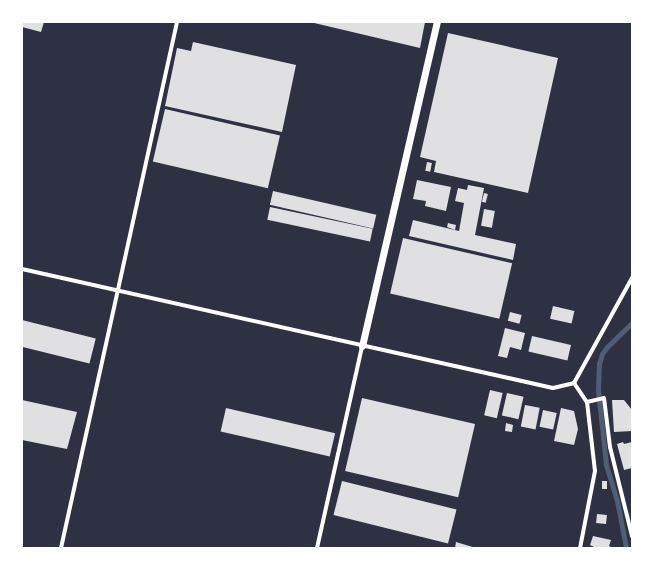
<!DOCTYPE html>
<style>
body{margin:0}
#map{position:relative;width:654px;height:570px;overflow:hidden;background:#2d3142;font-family:"PT Sans",sans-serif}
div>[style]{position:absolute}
.stream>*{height:4.5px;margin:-2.25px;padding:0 2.25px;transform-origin:2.25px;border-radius:2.25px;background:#4f5d75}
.building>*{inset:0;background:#e0e0e3;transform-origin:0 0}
.minor>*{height:4px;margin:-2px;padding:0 2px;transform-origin:2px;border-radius:2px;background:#fff}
.tertiary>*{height:7px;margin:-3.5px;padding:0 3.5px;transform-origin:3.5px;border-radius:3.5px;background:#fff}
span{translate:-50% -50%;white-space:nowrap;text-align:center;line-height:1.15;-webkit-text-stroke:3px #fff;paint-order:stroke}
.frame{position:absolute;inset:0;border:23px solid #fff;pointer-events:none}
</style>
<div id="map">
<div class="stream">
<i style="left:626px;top:548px;width:48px;rotate:-100.8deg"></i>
<i style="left:617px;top:501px;width:38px;rotate:-107deg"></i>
<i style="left:606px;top:465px;width:75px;rotate:-96.1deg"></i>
<i style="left:598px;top:390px;width:26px;rotate:-88deg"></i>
<i style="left:599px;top:364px;width:10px;rotate:-73deg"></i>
<i style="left:602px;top:354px;width:9px;rotate:-54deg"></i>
<i style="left:607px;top:347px;width:35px;rotate:-44deg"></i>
</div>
<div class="building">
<i style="clip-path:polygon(22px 22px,44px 22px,41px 32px,22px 27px)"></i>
<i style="clip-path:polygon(310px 22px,425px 22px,420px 48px)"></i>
<i style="clip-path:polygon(448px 33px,558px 58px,528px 193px,434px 172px,436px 161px,420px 157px)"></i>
<i style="clip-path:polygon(193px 42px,296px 65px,282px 132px,165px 106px,177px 48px,191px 51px)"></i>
<i style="left:165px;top:109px;width:118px;height:54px;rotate:13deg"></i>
<i style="left:427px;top:162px;width:5px;height:9px;rotate:11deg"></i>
<i style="clip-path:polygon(417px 180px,451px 187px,446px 211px,425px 206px,426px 201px,413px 199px)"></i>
<i style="clip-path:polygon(468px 185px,484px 188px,475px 235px,516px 244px,513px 260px,409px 236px,413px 220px,459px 231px,464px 203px,455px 201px,458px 188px,467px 190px)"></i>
<i style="left:273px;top:191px;width:106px;height:14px;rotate:13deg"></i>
<i style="left:484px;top:193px;width:4px;height:9px;rotate:14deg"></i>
<i style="left:270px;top:207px;width:105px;height:13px;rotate:12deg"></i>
<i style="left:484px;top:209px;width:11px;height:17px;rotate:10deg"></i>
<i style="clip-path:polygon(448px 223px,456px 225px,455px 230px,447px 227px)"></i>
<i style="left:403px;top:238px;width:112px;height:57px;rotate:13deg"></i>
<i style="left:553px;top:306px;width:22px;height:13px;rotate:13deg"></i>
<i style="left:510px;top:312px;width:12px;height:9px;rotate:14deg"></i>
<i style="left:22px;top:320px;width:76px;height:26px;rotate:14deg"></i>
<i style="clip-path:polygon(505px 328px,525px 333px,521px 350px,510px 347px,507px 358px,498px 356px)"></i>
<i style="left:532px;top:336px;width:40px;height:16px;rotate:13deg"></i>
<i style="left:490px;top:390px;width:13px;height:26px;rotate:13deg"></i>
<i style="left:507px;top:393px;width:17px;height:23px;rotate:13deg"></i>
<i style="left:362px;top:398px;width:116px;height:75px;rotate:13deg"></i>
<i style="clip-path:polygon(22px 400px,77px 412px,67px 449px,22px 440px)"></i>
<i style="clip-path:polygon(612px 400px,624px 400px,632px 410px,632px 431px,614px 432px)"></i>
<i style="left:525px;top:405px;width:15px;height:22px;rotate:11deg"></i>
<i style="left:226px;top:408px;width:112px;height:24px;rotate:13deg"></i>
<i style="clip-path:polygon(561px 408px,574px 411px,578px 429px,574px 445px,554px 441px)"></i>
<i style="left:543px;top:410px;width:14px;height:17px;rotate:12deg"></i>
<i style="clip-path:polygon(506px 423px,513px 425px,512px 432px,505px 431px)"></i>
<i style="clip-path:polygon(623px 442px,624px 444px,632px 442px,632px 468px,624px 470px,617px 444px)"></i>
<i style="left:342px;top:481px;width:118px;height:35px;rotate:14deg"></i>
<i style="left:602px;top:481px;width:5px;height:8px"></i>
<i style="left:597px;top:514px;width:10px;height:9px;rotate:6deg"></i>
<i style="clip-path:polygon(593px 536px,611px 540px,609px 546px,613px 548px,596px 548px,590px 545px)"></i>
<i style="clip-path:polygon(456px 542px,476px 548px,455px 548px)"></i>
</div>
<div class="minor">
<i style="left:22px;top:269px;width:544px;rotate:12.63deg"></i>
<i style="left:553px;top:388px;width:22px;rotate:-13deg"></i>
<i style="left:574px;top:383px;width:120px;rotate:-61.1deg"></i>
<i style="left:574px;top:383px;width:23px;rotate:56deg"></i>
<i style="left:587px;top:402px;width:69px;rotate:83.4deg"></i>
<i style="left:595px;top:471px;width:78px;rotate:101deg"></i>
<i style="left:587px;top:402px;width:17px;rotate:-13deg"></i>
<i style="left:604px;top:398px;width:49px;rotate:83deg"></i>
<i style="left:610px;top:447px;width:92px;rotate:76.1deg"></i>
<i style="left:61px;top:548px;width:539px;rotate:-77.56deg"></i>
<i style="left:317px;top:548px;width:207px;rotate:-77.4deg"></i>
</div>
<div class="tertiary">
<i style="left:362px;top:346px;width:333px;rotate:-77deg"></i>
</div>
<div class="frame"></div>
</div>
